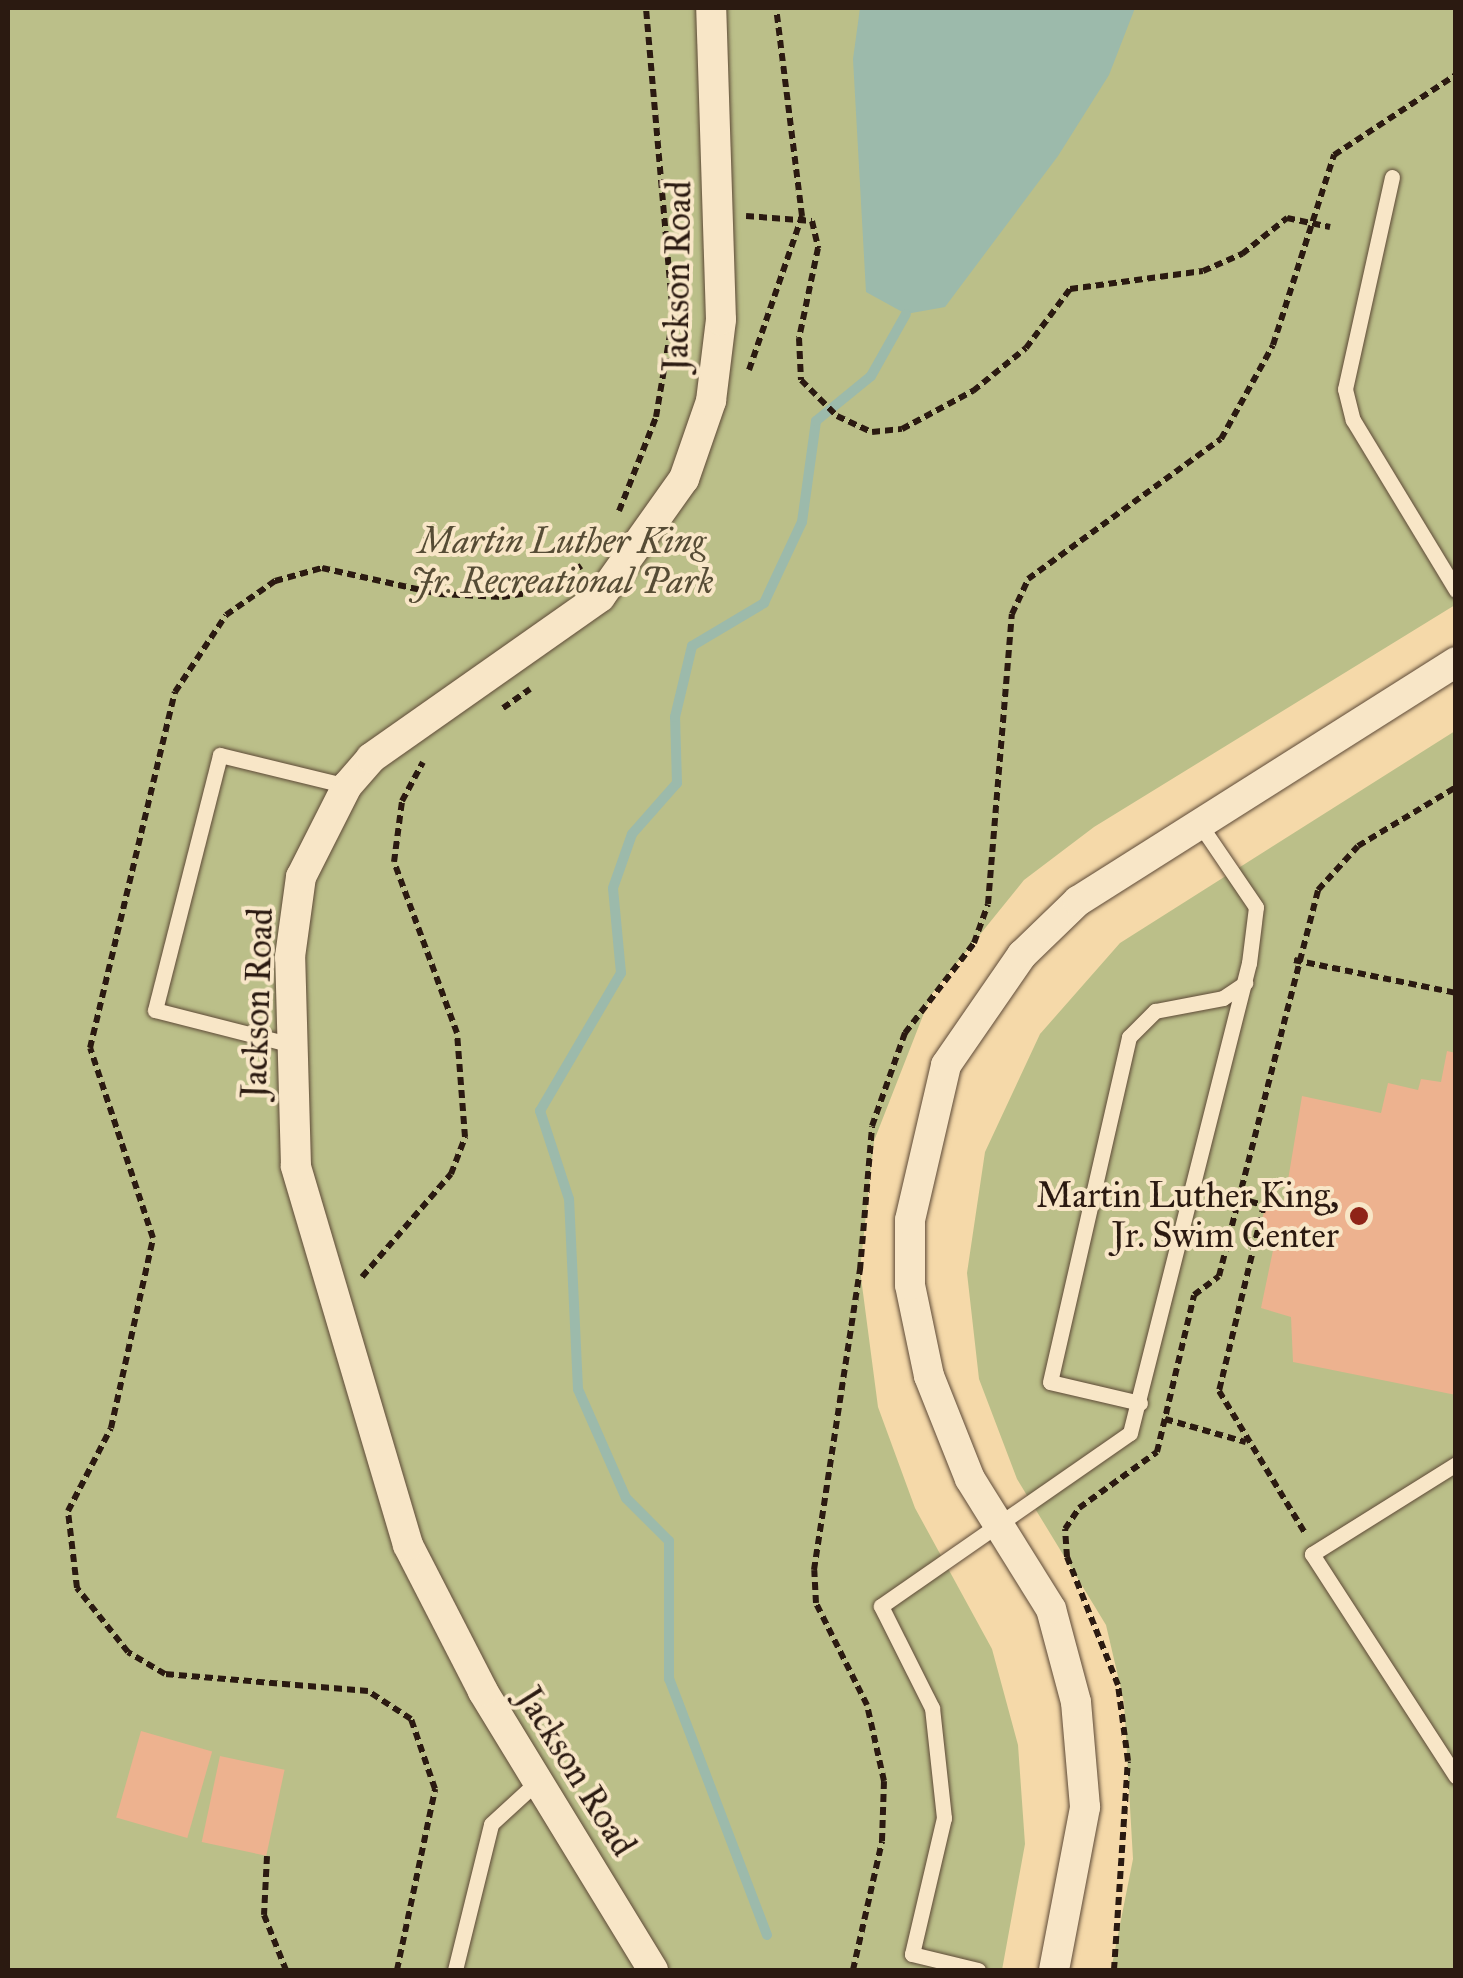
<!DOCTYPE html>
<style>
body{margin:0}
#map{position:relative;width:1463px;height:1978px;overflow:hidden;background:#f5d9a9;font-family:"IM FELL Great Primer",serif}
div>[style]{position:absolute}
.green>*{inset:0;background:#bbbf89}
.water>*{inset:0;background:#9cbaab}
.stream>*{height:10px;margin:-5px;padding:0 5px;transform-origin:5px;border-radius:5px;background:#9cbaab}
.building>*{inset:0;background:#edb28f;transform-origin:0 0}
.path>*{height:6px;margin-top:-3px;transform-origin:0;background:repeating-linear-gradient(90deg,#2b1a11 0 8px,transparent 0 13px)}
.roads{filter:drop-shadow(0 0 2px #5e4a37) drop-shadow(0 0 2px #5e4a37)}
.lane>*{height:15px;margin:-7.5px;padding:0 7.5px;transform-origin:7.5px;border-radius:7.5px;background:#f8e6c7}
.street>*{height:30px;margin:-15px;padding:0 15px;transform-origin:15px;border-radius:15px;background:#f8e6c7}
.dots>*{width:28px;height:28px;translate:-50% -50%;box-sizing:border-box;border:5px solid #f8e6c7;border-radius:50%}
span{translate:-50% -50%;white-space:nowrap;text-align:center;line-height:1.15;-webkit-text-stroke:8px #f8e6c7;paint-order:stroke}
.street-label{font-size:35px;color:#2b1a11}
.park-label{font-size:35px;color:#564c35;font-style:italic}
.poi-label{font-size:35px;color:#2b1a11}
.right{translate:-100% -50%;text-align:right}
.frame{position:absolute;inset:0;border:10px solid #2b1a11;pointer-events:none}
</style>
<div id="map">
<div class="green">
<i style="clip-path:polygon(8px 8px,1455px 8px,1455px 605px,1094px 827px,1024px 880px,931px 995px,874px 1141px,860px 1270px,878px 1407px,915px 1508px,992px 1649px,1018px 1745px,1025px 1844px,1002px 1970px,8px 1970px)"></i>
<i style="clip-path:polygon(1455px 731px,1455px 1970px,1111px 1970px,1133px 1859px,1124px 1702px,1106px 1625px,1017px 1479px,979px 1379px,967px 1273px,985px 1152px,1040px 1034px,1120px 943px)"></i>
</div>
<div class="water">
<i style="clip-path:polygon(860px 8px,1135px 8px,1109px 75px,1058px 156px,945px 307px,906px 314px,866px 292px,853px 59px)"></i>
</div>
<div class="stream">
<i style="left:767px;top:1935px;width:274px;rotate:-110.9deg"></i>
<i style="left:669px;top:1679px;width:138px;rotate:-90deg"></i>
<i style="left:669px;top:1541px;width:61px;rotate:-135deg"></i>
<i style="left:626px;top:1498px;width:119px;rotate:-113.8deg"></i>
<i style="left:578px;top:1389px;width:190px;rotate:-92.7deg"></i>
<i style="left:569px;top:1199px;width:93px;rotate:-108.2deg"></i>
<i style="left:540px;top:1111px;width:160px;rotate:-59.6deg"></i>
<i style="left:621px;top:973px;width:85px;rotate:-95.4deg"></i>
<i style="left:613px;top:888px;width:57px;rotate:-70.6deg"></i>
<i style="left:632px;top:834px;width:68px;rotate:-48.6deg"></i>
<i style="left:677px;top:783px;width:66px;rotate:-91.7deg"></i>
<i style="left:675px;top:717px;width:73px;rotate:-76.5deg"></i>
<i style="left:692px;top:646px;width:84px;rotate:-30.8deg"></i>
<i style="left:764px;top:603px;width:89px;rotate:-64.9deg"></i>
<i style="left:802px;top:522px;width:102px;rotate:-82.1deg"></i>
<i style="left:816px;top:421px;width:71px;rotate:-39.3deg"></i>
<i style="left:871px;top:376px;width:71px;rotate:-60.6deg"></i>
</div>
<div class="building">
<i style="clip-path:polygon(1447px 1051px,1456px 1053px,1456px 1395px,1293px 1362px,1291px 1317px,1261px 1308px,1277px 1231px,1260px 1228px,1267px 1200px,1284px 1204px,1302px 1096px,1381px 1113px,1388px 1083px,1418px 1090px,1421px 1079px,1441px 1082px)"></i>
<i style="left:141px;top:1731px;width:74px;height:90px;rotate:16deg"></i>
<i style="left:220px;top:1756px;width:66px;height:88px;rotate:12deg"></i>
</div>
<div class="path">
<i style="left:746px;top:216px;width:66px;rotate:4.3deg"></i>
<i style="left:812px;top:221px;width:28px;rotate:77deg"></i>
<i style="left:818px;top:248px;width:92px;rotate:101.9deg"></i>
<i style="left:799px;top:338px;width:42px;rotate:87.3deg"></i>
<i style="left:801px;top:380px;width:51px;rotate:45deg"></i>
<i style="left:837px;top:416px;width:38px;rotate:25deg"></i>
<i style="left:872px;top:432px;width:30px;rotate:-6deg"></i>
<i style="left:902px;top:429px;width:81px;rotate:-28.2deg"></i>
<i style="left:973px;top:391px;width:68px;rotate:-39.1deg"></i>
<i style="left:1026px;top:348px;width:74px;rotate:-53.3deg"></i>
<i style="left:1070px;top:289px;width:134px;rotate:-7.7deg"></i>
<i style="left:1203px;top:271px;width:43px;rotate:-23.6deg"></i>
<i style="left:1242px;top:254px;width:58px;rotate:-38.7deg"></i>
<i style="left:1287px;top:218px;width:44px;rotate:11.8deg"></i>
<i style="left:749px;top:370px;width:163px;rotate:-71deg"></i>
<i style="left:802px;top:216px;width:210px;rotate:-97.1deg"></i>
<i style="left:619px;top:511px;width:101px;rotate:-68.5deg"></i>
<i style="left:656px;top:417px;width:101px;rotate:-80.4deg"></i>
<i style="left:673px;top:317px;width:310px;rotate:-95deg"></i>
<i style="left:503px;top:708px;width:33px;rotate:-35deg"></i>
<i style="left:1294px;top:960px;width:165px;rotate:11.5deg"></i>
<i style="left:1237px;top:1198px;width:28px;rotate:15deg"></i>
<i style="left:1264px;top:1205px;width:191px;rotate:103.6deg"></i>
<i style="left:1219px;top:1391px;width:166px;rotate:58.8deg"></i>
<i style="left:362px;top:1277px;width:136px;rotate:-49.2deg"></i>
<i style="left:451px;top:1174px;width:40px;rotate:-69deg"></i>
<i style="left:465px;top:1137px;width:104px;rotate:-94.4deg"></i>
<i style="left:457px;top:1033px;width:182px;rotate:-110.2deg"></i>
<i style="left:394px;top:862px;width:62px;rotate:-82.5deg"></i>
<i style="left:402px;top:801px;width:44px;rotate:-61.7deg"></i>
<i style="left:1165px;top:1419px;width:84px;rotate:15.9deg"></i>
<i style="left:267px;top:1856px;width:59px;rotate:92.9deg"></i>
<i style="left:264px;top:1915px;width:59px;rotate:68.2deg"></i>
<i style="left:397px;top:1970px;width:185px;rotate:-78.1deg"></i>
<i style="left:435px;top:1789px;width:74px;rotate:-108.9deg"></i>
<i style="left:411px;top:1719px;width:51px;rotate:-146.9deg"></i>
<i style="left:368px;top:1691px;width:204px;rotate:-175.2deg"></i>
<i style="left:165px;top:1674px;width:43px;rotate:-149.3deg"></i>
<i style="left:128px;top:1652px;width:82px;rotate:-128.6deg"></i>
<i style="left:77px;top:1588px;width:78px;rotate:-96.7deg"></i>
<i style="left:68px;top:1511px;width:93px;rotate:-62.6deg"></i>
<i style="left:111px;top:1428px;width:195px;rotate:-77.5deg"></i>
<i style="left:153px;top:1238px;width:200px;rotate:-108.3deg"></i>
<i style="left:90px;top:1048px;width:366px;rotate:-76.6deg"></i>
<i style="left:175px;top:692px;width:92px;rotate:-56.5deg"></i>
<i style="left:226px;top:615px;width:60px;rotate:-34.8deg"></i>
<i style="left:275px;top:581px;width:49px;rotate:-15.5deg"></i>
<i style="left:322px;top:568px;width:120px;rotate:12.5deg"></i>
<i style="left:439px;top:594px;width:63px;rotate:2.7deg"></i>
<i style="left:502px;top:597px;width:46px;rotate:-8.8deg"></i>
<i style="left:547px;top:590px;width:42px;rotate:-35.2deg"></i>
<i style="left:853px;top:1970px;width:132px;rotate:-77.3deg"></i>
<i style="left:882px;top:1841px;width:60px;rotate:-88.1deg"></i>
<i style="left:884px;top:1781px;width:78px;rotate:-102.6deg"></i>
<i style="left:867px;top:1705px;width:114px;rotate:-116.6deg"></i>
<i style="left:816px;top:1603px;width:33px;rotate:-93deg"></i>
<i style="left:814px;top:1570px;width:304px;rotate:-81.3deg"></i>
<i style="left:860px;top:1270px;width:144px;rotate:-85.2deg"></i>
<i style="left:872px;top:1126px;width:99px;rotate:-70.5deg"></i>
<i style="left:905px;top:1033px;width:113px;rotate:-52.5deg"></i>
<i style="left:974px;top:943px;width:41px;rotate:-70.3deg"></i>
<i style="left:988px;top:904px;width:291px;rotate:-85.3deg"></i>
<i style="left:1012px;top:614px;width:38px;rotate:-65deg"></i>
<i style="left:1028px;top:579px;width:238px;rotate:-36deg"></i>
<i style="left:1221px;top:439px;width:107px;rotate:-61deg"></i>
<i style="left:1273px;top:345px;width:200px;rotate:-72.2deg"></i>
<i style="left:1334px;top:155px;width:146px;rotate:-33.3deg"></i>
<i style="left:1114px;top:1970px;width:209px;rotate:-86.2deg"></i>
<i style="left:1128px;top:1761px;width:77px;rotate:-97.5deg"></i>
<i style="left:1118px;top:1685px;width:138px;rotate:-111.7deg"></i>
<i style="left:1067px;top:1557px;width:28px;rotate:-94deg"></i>
<i style="left:1065px;top:1529px;width:25px;rotate:-56deg"></i>
<i style="left:1079px;top:1508px;width:96px;rotate:-35.7deg"></i>
<i style="left:1157px;top:1452px;width:161px;rotate:-76.7deg"></i>
<i style="left:1194px;top:1295px;width:31px;rotate:-37deg"></i>
<i style="left:1219px;top:1276px;width:398px;rotate:-75.6deg"></i>
<i style="left:1318px;top:890px;width:59px;rotate:-47.7deg"></i>
<i style="left:1358px;top:846px;width:114px;rotate:-31deg"></i>
</div>
<div class="roads">
<div class="lane">
<i style="left:1392px;top:177px;width:217px;rotate:102.5deg"></i>
<i style="left:1345px;top:389px;width:32px;rotate:76deg"></i>
<i style="left:1353px;top:420px;width:199px;rotate:58.8deg"></i>
<i style="left:288px;top:1044px;width:137px;rotate:-165.7deg"></i>
<i style="left:155px;top:1010px;width:263px;rotate:-75.7deg"></i>
<i style="left:220px;top:755px;width:131px;rotate:13.7deg"></i>
<i style="left:1140px;top:1403px;width:92px;rotate:-166.9deg"></i>
<i style="left:1050px;top:1382px;width:354px;rotate:-77.1deg"></i>
<i style="left:1129px;top:1037px;width:37px;rotate:-45deg"></i>
<i style="left:1155px;top:1011px;width:69px;rotate:-10.8deg"></i>
<i style="left:1223px;top:998px;width:27px;rotate:-34deg"></i>
<i style="left:1456px;top:1464px;width:170px;rotate:148deg"></i>
<i style="left:1312px;top:1554px;width:265px;rotate:57.1deg"></i>
<i style="left:455px;top:1970px;width:150px;rotate:-76.1deg"></i>
<i style="left:491px;top:1824px;width:64px;rotate:-42.5deg"></i>
<i style="left:978px;top:1970px;width:68px;rotate:-166.4deg"></i>
<i style="left:912px;top:1954px;width:140px;rotate:-76.8deg"></i>
<i style="left:944px;top:1818px;width:111px;rotate:-96.2deg"></i>
<i style="left:932px;top:1708px;width:114px;rotate:-116.6deg"></i>
<i style="left:881px;top:1606px;width:303px;rotate:-34.8deg"></i>
<i style="left:1130px;top:1433px;width:485px;rotate:-75.8deg"></i>
<i style="left:1249px;top:963px;width:56px;rotate:-82.9deg"></i>
<i style="left:1256px;top:907px;width:102px;rotate:-124.2deg"></i>
</div>
<div class="street">
<i style="left:653px;top:1970px;width:327px;rotate:-121.4deg"></i>
<i style="left:483px;top:1691px;width:164px;rotate:-117.2deg"></i>
<i style="left:408px;top:1545px;width:395px;rotate:-106.5deg"></i>
<i style="left:296px;top:1166px;width:209px;rotate:-91.6deg"></i>
<i style="left:290px;top:957px;width:81px;rotate:-82.2deg"></i>
<i style="left:301px;top:877px;width:102px;rotate:-63.2deg"></i>
<i style="left:347px;top:786px;width:37px;rotate:-49deg"></i>
<i style="left:371px;top:758px;width:280px;rotate:-35.1deg"></i>
<i style="left:600px;top:597px;width:145px;rotate:-54.6deg"></i>
<i style="left:684px;top:479px;width:83px;rotate:-70.9deg"></i>
<i style="left:711px;top:401px;width:82px;rotate:-83deg"></i>
<i style="left:721px;top:320px;width:312px;rotate:-91.8deg"></i>
<i style="left:1054px;top:1970px;width:166px;rotate:-79.2deg"></i>
<i style="left:1085px;top:1807px;width:105px;rotate:-94.9deg"></i>
<i style="left:1076px;top:1702px;width:96px;rotate:-105deg"></i>
<i style="left:1051px;top:1609px;width:153px;rotate:-121.9deg"></i>
<i style="left:970px;top:1479px;width:111px;rotate:-111.7deg"></i>
<i style="left:929px;top:1376px;width:93px;rotate:-101.8deg"></i>
<i style="left:910px;top:1285px;width:65px;rotate:-90deg"></i>
<i style="left:910px;top:1220px;width:159px;rotate:-76.9deg"></i>
<i style="left:946px;top:1065px;width:134px;rotate:-55.4deg"></i>
<i style="left:1022px;top:955px;width:78px;rotate:-44deg"></i>
<i style="left:1078px;top:901px;width:447px;rotate:-32.3deg"></i>
</div>
</div>
<div class="dots">
<i style="left:1359px;top:1216px;background:#8f2418"></i>
</div>
<div class="street-label">
<span style="left:678px;top:276px;rotate:-89deg">Jackson Road</span>
<span style="left:258px;top:1003px;rotate:-88deg">Jackson Road</span>
<span style="left:576px;top:1772px;rotate:58deg">Jackson Road</span>
</div>
<div class="park-label">
<span style="left:562px;top:562px">Martin Luther King<br>Jr. Recreational Park</span>
</div>
<div class="poi-label">
<span class="right" style="left:1339px;top:1216px">Martin Luther King,<br>Jr. Swim Center</span>
</div>
<div class="frame"></div>
</div>
